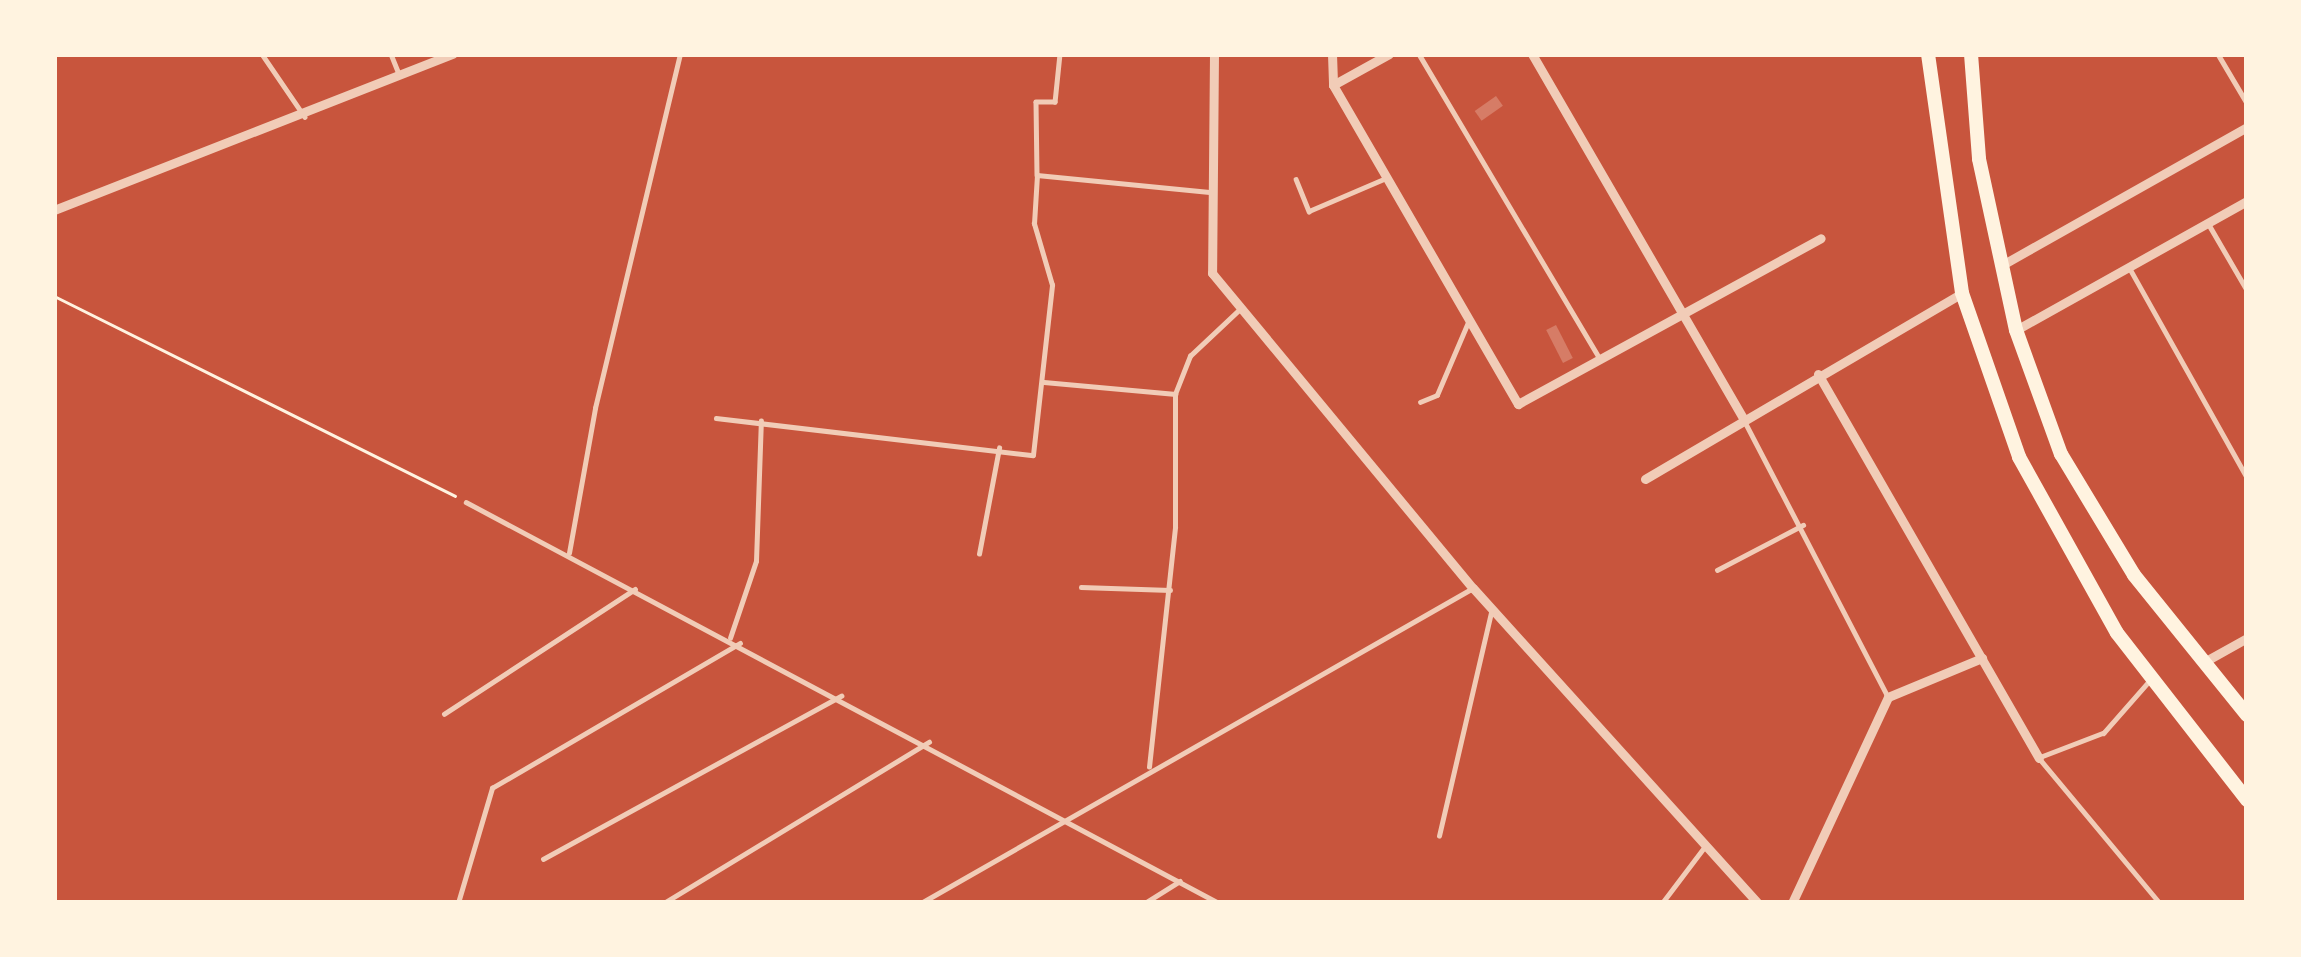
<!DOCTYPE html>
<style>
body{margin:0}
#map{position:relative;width:2301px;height:957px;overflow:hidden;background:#c8553d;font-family:Ubuntu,sans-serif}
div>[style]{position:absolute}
.building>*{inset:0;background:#d67c66;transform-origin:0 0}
.path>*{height:3px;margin:-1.5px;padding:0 1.5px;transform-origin:1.5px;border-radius:1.5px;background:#fff3e0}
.service>*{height:4.5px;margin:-2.25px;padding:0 2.25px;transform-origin:2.25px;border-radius:2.25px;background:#f1ccb7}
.minor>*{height:9px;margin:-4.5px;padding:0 4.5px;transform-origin:4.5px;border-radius:4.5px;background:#f1ccb7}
.primary>*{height:14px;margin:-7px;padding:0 7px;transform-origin:7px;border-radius:7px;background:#fff3e0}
span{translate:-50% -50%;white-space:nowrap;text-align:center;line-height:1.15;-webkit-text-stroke:12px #fff3e0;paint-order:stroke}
.frame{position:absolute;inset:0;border:57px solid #fff3e0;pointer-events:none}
</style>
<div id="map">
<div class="building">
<i style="left:1496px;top:96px;width:12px;height:26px;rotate:55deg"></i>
<i style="left:1556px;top:325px;width:37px;height:11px;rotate:63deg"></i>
</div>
<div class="path">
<i style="left:54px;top:296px;width:448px;rotate:26.5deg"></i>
</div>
<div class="service">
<i style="left:262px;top:54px;width:76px;rotate:55.7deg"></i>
<i style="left:391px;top:54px;width:22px;rotate:68deg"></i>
<i style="left:1060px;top:54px;width:48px;rotate:95.9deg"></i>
<i style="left:1055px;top:102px;width:19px;rotate:180deg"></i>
<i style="left:1036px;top:102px;width:73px;rotate:89.2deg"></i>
<i style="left:1037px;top:175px;width:173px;rotate:5.6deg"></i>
<i style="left:1419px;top:54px;width:355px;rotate:59.3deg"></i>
<i style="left:2218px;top:54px;width:57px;rotate:59.4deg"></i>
<i style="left:1296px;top:179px;width:35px;rotate:68deg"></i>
<i style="left:1309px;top:211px;width:84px;rotate:-23.2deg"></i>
<i style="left:2208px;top:223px;width:78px;rotate:59.8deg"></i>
<i style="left:2129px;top:267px;width:241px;rotate:60.7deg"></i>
<i style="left:1044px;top:382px;width:132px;rotate:5.2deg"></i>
<i style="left:1420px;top:402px;width:18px;rotate:-22deg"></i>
<i style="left:1437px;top:395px;width:82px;rotate:-66.9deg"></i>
<i style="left:716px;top:418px;width:319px;rotate:6.7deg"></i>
<i style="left:1033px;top:455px;width:171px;rotate:-83.6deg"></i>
<i style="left:1052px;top:285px;width:64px;rotate:-106.4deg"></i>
<i style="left:1034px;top:224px;width:49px;rotate:-86.5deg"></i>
<i style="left:1744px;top:420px;width:312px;rotate:62.5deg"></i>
<i style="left:466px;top:502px;width:853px;rotate:28.04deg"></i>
<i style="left:569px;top:553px;width:147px;rotate:-79.8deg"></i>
<i style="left:595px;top:408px;width:364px;rotate:-76.5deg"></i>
<i style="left:979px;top:554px;width:108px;rotate:-79.3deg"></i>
<i style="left:1717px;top:570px;width:97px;rotate:-27.6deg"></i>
<i style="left:1081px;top:587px;width:89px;rotate:1.9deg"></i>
<i style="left:730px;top:638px;width:81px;rotate:-71.3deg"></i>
<i style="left:756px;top:561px;width:140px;rotate:-88deg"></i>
<i style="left:2148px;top:683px;width:67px;rotate:131.3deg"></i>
<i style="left:2104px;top:733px;width:70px;rotate:159deg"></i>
<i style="left:2039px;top:758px;width:189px;rotate:50.2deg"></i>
<i style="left:444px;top:714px;width:228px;rotate:-33.2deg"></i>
<i style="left:1149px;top:767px;width:241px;rotate:-83.8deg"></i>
<i style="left:1175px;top:527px;width:133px;rotate:-90deg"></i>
<i style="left:1175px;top:394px;width:41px;rotate:-68.5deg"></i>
<i style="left:1190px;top:356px;width:70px;rotate:-43.3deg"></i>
<i style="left:1439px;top:836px;width:229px;rotate:-76.9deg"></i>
<i style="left:543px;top:859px;width:340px;rotate:-28.7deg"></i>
<i style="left:458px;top:903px;width:120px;rotate:-73.5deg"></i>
<i style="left:492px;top:788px;width:287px;rotate:-30.3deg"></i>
<i style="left:664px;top:903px;width:310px;rotate:-31.3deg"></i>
<i style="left:921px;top:903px;width:636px;rotate:-29.71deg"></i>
<i style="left:1145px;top:903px;width:41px;rotate:-32.2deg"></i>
<i style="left:1662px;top:903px;width:73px;rotate:-52.8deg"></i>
</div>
<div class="minor">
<i style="left:1214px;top:54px;width:219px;rotate:90.5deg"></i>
<i style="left:1212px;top:273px;width:409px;rotate:50.4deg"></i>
<i style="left:1473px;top:588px;width:425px;rotate:47.9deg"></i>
<i style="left:1332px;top:54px;width:31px;rotate:88deg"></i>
<i style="left:1333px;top:85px;width:369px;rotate:59.9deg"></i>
<i style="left:1518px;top:404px;width:345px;rotate:-28.7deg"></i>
<i style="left:1532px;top:54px;width:421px;rotate:59.9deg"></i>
<i style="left:1333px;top:85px;width:64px;rotate:-29deg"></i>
<i style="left:54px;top:210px;width:428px;rotate:-21.4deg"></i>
<i style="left:2002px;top:265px;width:281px;rotate:-29.4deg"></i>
<i style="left:2016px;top:330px;width:265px;rotate:-29.2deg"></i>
<i style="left:1818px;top:374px;width:443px;rotate:60.1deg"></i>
<i style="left:1645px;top:479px;width:368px;rotate:-30.4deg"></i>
<i style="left:2204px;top:662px;width:49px;rotate:-29.2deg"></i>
<i style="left:1792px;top:903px;width:227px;rotate:-65deg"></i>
<i style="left:1888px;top:697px;width:102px;rotate:-22.5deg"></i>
</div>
<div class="primary">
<i style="left:1928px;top:54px;width:241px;rotate:81.9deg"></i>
<i style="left:1962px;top:293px;width:174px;rotate:70.8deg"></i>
<i style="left:2019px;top:457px;width:201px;rotate:60.9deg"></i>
<i style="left:2117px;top:633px;width:212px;rotate:52.1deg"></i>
<i style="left:1971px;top:54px;width:105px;rotate:85.6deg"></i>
<i style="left:1979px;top:159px;width:175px;rotate:77.8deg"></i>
<i style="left:2016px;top:330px;width:132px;rotate:70.1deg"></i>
<i style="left:2061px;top:454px;width:141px;rotate:58.9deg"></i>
<i style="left:2134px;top:575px;width:180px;rotate:51.1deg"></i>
</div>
<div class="frame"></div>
</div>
